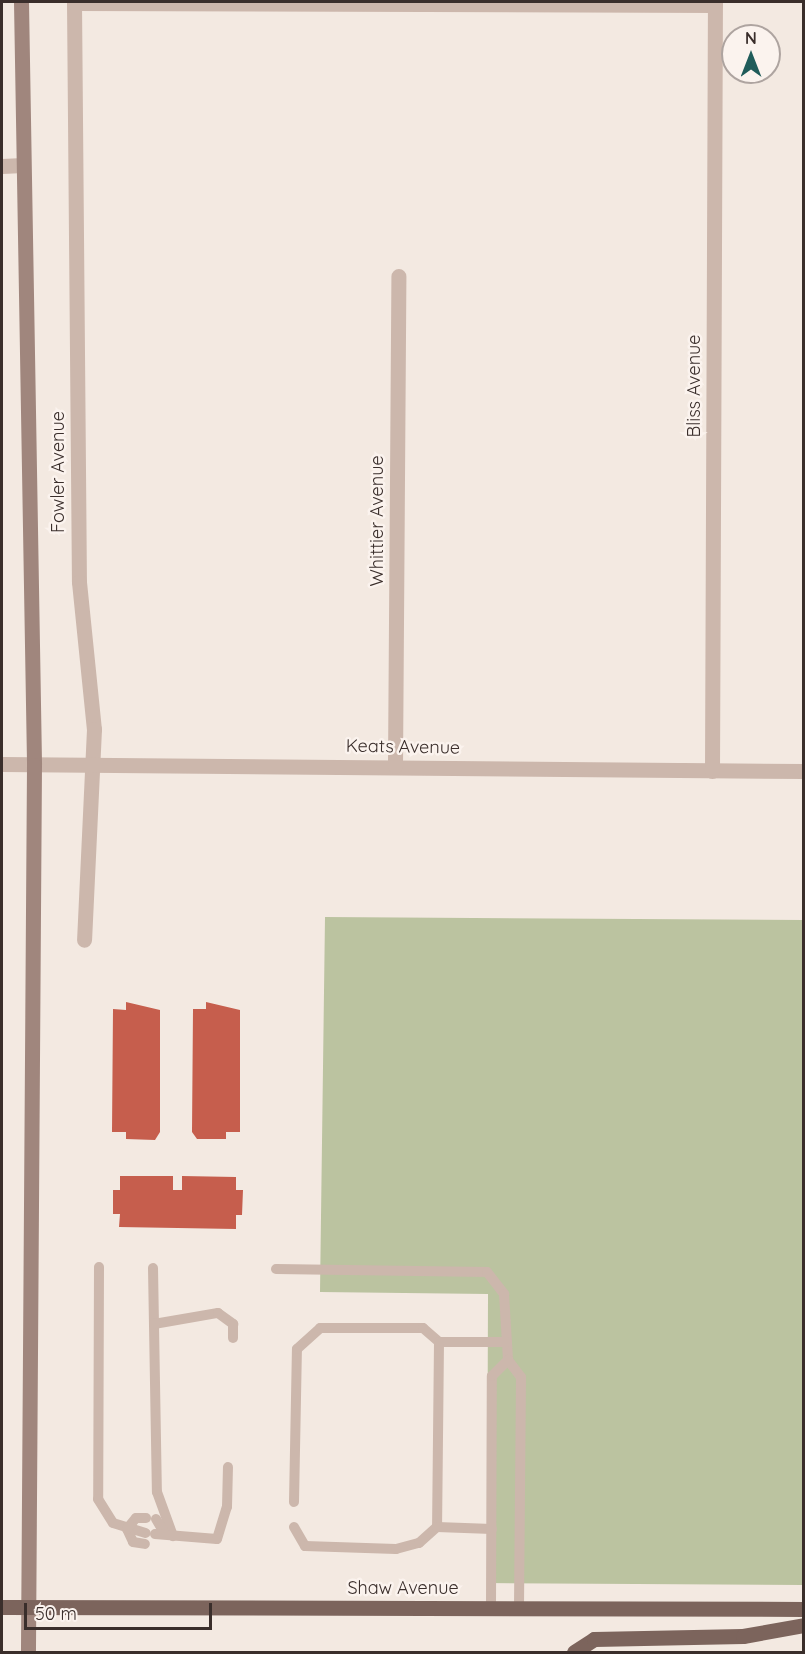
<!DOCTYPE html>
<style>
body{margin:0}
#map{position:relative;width:805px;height:1654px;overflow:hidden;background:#f3e9e1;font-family:Quicksand,sans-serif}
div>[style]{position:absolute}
.green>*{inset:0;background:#bbc3a0}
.building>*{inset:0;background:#c65e4d}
.lane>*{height:10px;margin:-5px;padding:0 5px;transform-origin:5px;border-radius:5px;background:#ccb7ac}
.street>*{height:15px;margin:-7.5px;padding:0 7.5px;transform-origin:7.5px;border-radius:7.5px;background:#ccb7ac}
.secondary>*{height:15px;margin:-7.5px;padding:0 7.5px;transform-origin:7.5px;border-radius:7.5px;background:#a0867d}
.primary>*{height:15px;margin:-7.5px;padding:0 7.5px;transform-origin:7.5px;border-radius:7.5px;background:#7c645c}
span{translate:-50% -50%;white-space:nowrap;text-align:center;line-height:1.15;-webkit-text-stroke:5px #fbf3ee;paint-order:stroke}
.street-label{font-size:18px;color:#3a2e2b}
.frame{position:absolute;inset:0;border:3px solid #3a2e2b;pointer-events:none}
.north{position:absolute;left:721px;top:24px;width:60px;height:60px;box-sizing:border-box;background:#fbf3ee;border:2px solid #aea4a0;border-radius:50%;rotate:0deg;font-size:16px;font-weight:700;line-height:24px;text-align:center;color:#3a2e2b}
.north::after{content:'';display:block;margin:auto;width:21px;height:27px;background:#205c5a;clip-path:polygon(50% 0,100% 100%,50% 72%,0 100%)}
.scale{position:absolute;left:24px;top:1603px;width:188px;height:27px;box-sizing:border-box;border:3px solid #3a2e2b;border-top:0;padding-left:8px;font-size:18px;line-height:21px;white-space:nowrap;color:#3a2e2b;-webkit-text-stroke:4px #fbf3ee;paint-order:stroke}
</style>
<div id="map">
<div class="green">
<i style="clip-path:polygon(325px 917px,803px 920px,803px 1585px,487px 1583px,488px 1294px,320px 1292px)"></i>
</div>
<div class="building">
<i style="clip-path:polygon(126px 1002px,160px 1010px,160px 1132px,155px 1140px,126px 1139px,126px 1132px,112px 1132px,113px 1009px,126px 1010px)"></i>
<i style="clip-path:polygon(206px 1002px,240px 1010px,240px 1132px,226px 1132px,226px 1139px,197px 1139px,192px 1132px,193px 1009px,206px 1009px)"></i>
<i style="clip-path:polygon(120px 1176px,173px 1176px,173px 1190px,182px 1190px,182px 1176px,236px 1177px,236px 1190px,243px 1190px,242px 1215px,236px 1215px,236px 1229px,119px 1227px,120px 1214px,113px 1214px,113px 1190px,120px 1190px)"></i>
</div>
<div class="lane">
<i style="left:99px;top:1267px;width:232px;rotate:90.2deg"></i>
<i style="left:98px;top:1499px;width:28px;rotate:58deg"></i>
<i style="left:113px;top:1523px;width:34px;rotate:17deg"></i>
<i style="left:153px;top:1268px;width:224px;rotate:89deg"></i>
<i style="left:157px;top:1492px;width:47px;rotate:70deg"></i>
<i style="left:276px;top:1269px;width:211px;rotate:0.8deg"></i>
<i style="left:487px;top:1272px;width:28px;rotate:52deg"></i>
<i style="left:504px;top:1294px;width:66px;rotate:86.5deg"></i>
<i style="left:508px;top:1360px;width:21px;rotate:53deg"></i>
<i style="left:521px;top:1377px;width:231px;rotate:90.5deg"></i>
<i style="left:154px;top:1324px;width:65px;rotate:-9.8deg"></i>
<i style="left:218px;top:1313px;width:19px;rotate:36deg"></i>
<i style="left:233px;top:1324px;width:14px;rotate:90deg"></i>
<i style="left:439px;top:1342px;width:68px"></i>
<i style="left:294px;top:1502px;width:153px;rotate:-88.9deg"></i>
<i style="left:297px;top:1349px;width:31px;rotate:-42deg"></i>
<i style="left:320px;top:1328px;width:103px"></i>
<i style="left:423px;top:1328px;width:21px;rotate:41deg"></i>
<i style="left:439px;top:1342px;width:185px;rotate:90.6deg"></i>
<i style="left:156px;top:1519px;width:17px;rotate:59deg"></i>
<i style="left:294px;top:1527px;width:22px;rotate:60deg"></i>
<i style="left:305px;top:1546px;width:91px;rotate:1.9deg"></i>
<i style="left:396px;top:1549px;width:24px;rotate:-15deg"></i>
<i style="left:419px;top:1543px;width:24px;rotate:-42deg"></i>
<i style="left:437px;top:1527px;width:55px;rotate:2.1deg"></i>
<i style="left:127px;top:1529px;width:14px;rotate:65deg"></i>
<i style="left:133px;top:1542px;width:12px;rotate:9deg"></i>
<i style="left:127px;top:1529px;width:14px;rotate:-51deg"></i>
<i style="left:136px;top:1518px;width:10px"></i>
<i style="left:155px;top:1534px;width:62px;rotate:4.6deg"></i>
<i style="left:217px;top:1539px;width:34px;rotate:-73deg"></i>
<i style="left:227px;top:1507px;width:40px;rotate:-88.6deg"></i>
<i style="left:491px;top:1607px;width:231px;rotate:-89.8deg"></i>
<i style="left:492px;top:1376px;width:23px;rotate:-45deg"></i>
</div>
<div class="street">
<i style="left:74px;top:2px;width:580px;rotate:89.51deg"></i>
<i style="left:79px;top:582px;width:148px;rotate:84.2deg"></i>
<i style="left:94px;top:729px;width:211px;rotate:92.7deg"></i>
<i style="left:74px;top:3px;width:641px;rotate:0.18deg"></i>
<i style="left:2px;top:166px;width:21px;rotate:-3deg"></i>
<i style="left:2px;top:764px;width:802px;rotate:0.5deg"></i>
<i style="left:395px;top:766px;width:490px;rotate:-89.6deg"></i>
<i style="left:712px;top:771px;width:769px;rotate:-89.78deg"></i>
</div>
<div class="secondary">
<i style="left:21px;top:2px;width:763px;rotate:89.02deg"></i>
<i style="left:34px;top:765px;width:887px;rotate:90.39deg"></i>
</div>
<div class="primary">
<i style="left:2px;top:1607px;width:802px;rotate:0.14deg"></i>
<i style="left:574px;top:1652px;width:24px;rotate:-33deg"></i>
<i style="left:594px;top:1639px;width:149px;rotate:-1.2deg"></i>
<i style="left:743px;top:1636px;width:62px;rotate:-10.2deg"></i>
</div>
<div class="street-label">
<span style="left:694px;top:386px;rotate:-90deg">Bliss Avenue</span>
<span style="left:58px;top:472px;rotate:-90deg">Fowler Avenue</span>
<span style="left:377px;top:521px;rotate:-90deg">Whittier Avenue</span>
<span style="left:403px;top:747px;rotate:1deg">Keats Avenue</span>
<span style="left:403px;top:1588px">Shaw Avenue</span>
</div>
<div class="frame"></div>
<div class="north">N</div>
<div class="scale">50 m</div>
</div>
